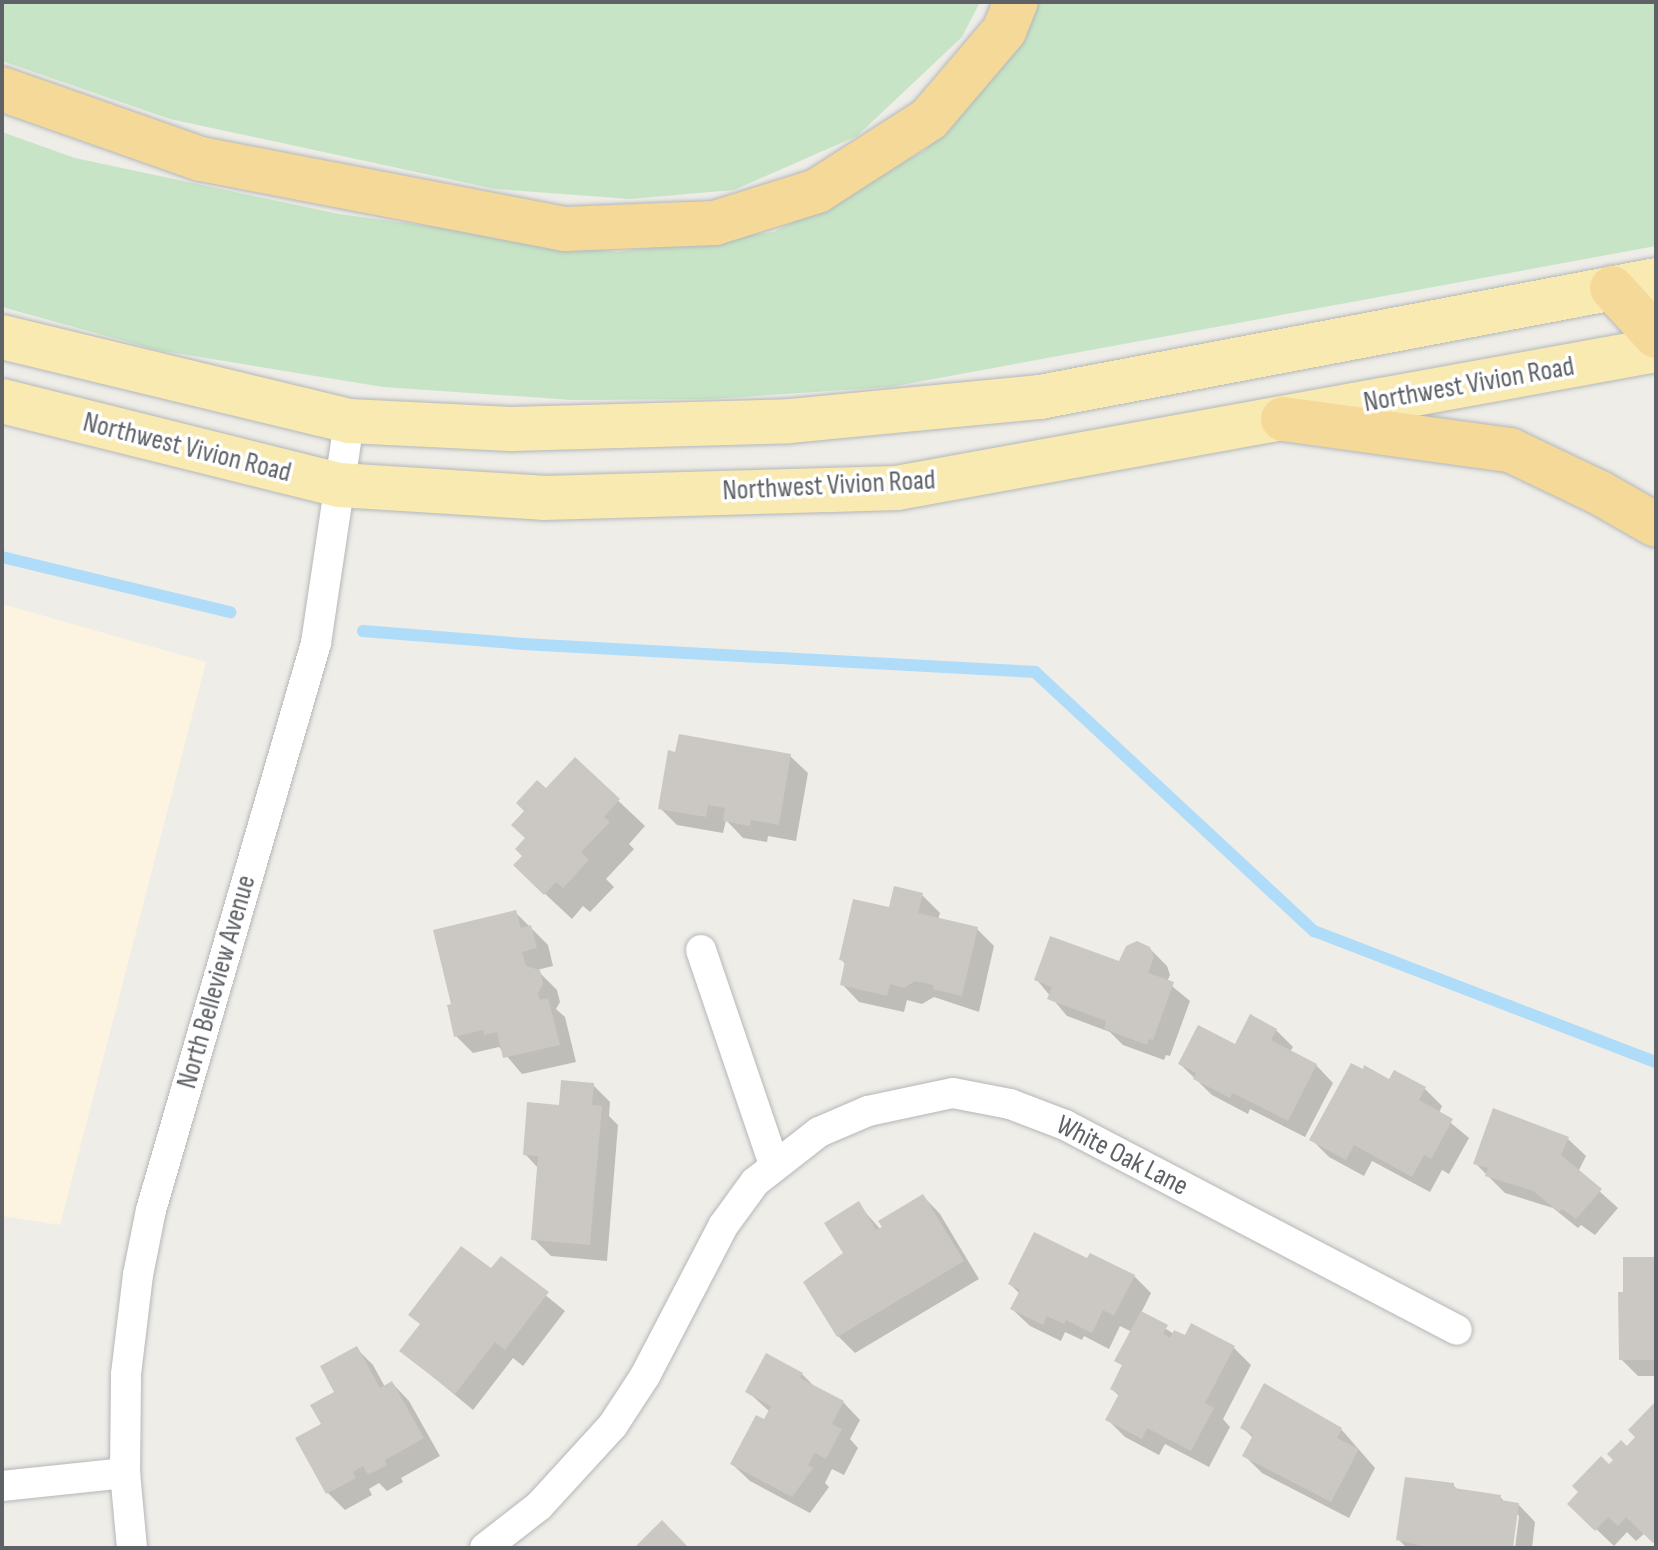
<!DOCTYPE html>
<style>
body{margin:0}
#map{position:relative;width:1658px;height:1550px;overflow:hidden;background:#efede7;font-family:"Sofia Sans Condensed",sans-serif}
div>[style]{position:absolute}
.commercial>*{inset:0;background:#fcf4e0}
.green>*{inset:0;background:#c7e5c6}
.shadow>*{inset:0;background:#0003}
.stream>*{height:12px;margin:-6px;padding:0 6px;transform-origin:6px;border-radius:6px;background:#aedcf9}
.building>*{inset:0;background:#cbc8c4}
.roads{filter:drop-shadow(0 0 2px #b4b7ba) drop-shadow(0 0 2px #b4b7ba)}
.street>*{height:30px;margin:-15px;padding:0 15px;transform-origin:15px;border-radius:15px;background:#fff}
.primary>*{height:44px;margin:-22px;padding:0 22px;transform-origin:22px;border-radius:22px;background:#f9eab2}
.highway>*{height:44px;margin:-22px;padding:0 22px;transform-origin:22px;border-radius:22px;background:#f5d998}
span{translate:-50% -50%;white-space:nowrap;text-align:center;line-height:1.15;-webkit-text-stroke:7px #fff;paint-order:stroke}
.street-label{font-size:28px;color:#5e6266}
.frame{position:absolute;inset:0;border:4px solid #5e6266;pointer-events:none}
</style>
<div id="map">
<div class="commercial">
<i style="clip-path:polygon(2px 604px,206px 662px,60px 1225px,2px 1216px)"></i>
</div>
<div class="green">
<i style="clip-path:polygon(2px 2px,980px 2px,962px 37px,857px 136px,734px 190px,630px 199px,495px 189px,170px 119px,2px 61px)"></i>
<i style="clip-path:polygon(1035px 2px,1656px 2px,1656px 246px,890px 387px,711px 399px,573px 400px,383px 387px,157px 350px,2px 307px,2px 132px,75px 158px,339px 214px,617px 252px,774px 232px,924px 151px,992px 75px)"></i>
</div>
<div class="shadow">
<i style="clip-path:polygon(790px 756px,808px 773px,796px 841px,768px 836px,767px 842px,743px 838px,726px 820px,723px 833px,677px 825px,660px 808px)"></i>
<i style="clip-path:polygon(575px 760px,645px 826px,629px 844px,634px 849px,606px 879px,614px 887px,590px 912px,583px 906px,572px 919px,542px 891px,524px 856px,546px 791px)"></i>
<i style="clip-path:polygon(922px 895px,940px 913px,938px 920px,977px 929px,994px 946px,979px 1012px,934px 997px,922px 1004px,907px 1000px,904px 1012px,859px 1002px,842px 984px,846px 965px,841px 959px,891px 910px)"></i>
<i style="clip-path:polygon(515px 912px,548px 945px,553px 966px,537px 970px,557px 990px,560px 1002px,556px 1009px,565px 1017px,576px 1062px,522px 1074px,499px 1047px,473px 1053px,456px 1036px)"></i>
<i style="clip-path:polygon(1149px 948px,1167px 966px,1170px 975px,1167px 982px,1190px 1001px,1170px 1056px,1166px 1055px,1164px 1060px,1123px 1045px,1110px 1032px,1067px 1016px,1036px 979px,1120px 964px)"></i>
<i style="clip-path:polygon(1276px 1030px,1293px 1047px,1290px 1052px,1316px 1065px,1333px 1083px,1305px 1137px,1250px 1109px,1248px 1114px,1212px 1095px,1180px 1064px)"></i>
<i style="clip-path:polygon(1395px 1073px,1425px 1089px,1442px 1106px,1439px 1113px,1469px 1138px,1449px 1174px,1442px 1170px,1430px 1192px,1372px 1161px,1364px 1176px,1329px 1157px,1312px 1140px,1390px 1081px)"></i>
<i style="clip-path:polygon(593px 1085px,610px 1102px,609px 1116px,618px 1125px,607px 1261px,551px 1256px,534px 1239px,539px 1169px,525px 1154px,561px 1107px)"></i>
<i style="clip-path:polygon(1568px 1139px,1586px 1156px,1578px 1172px,1618px 1208px,1595px 1235px,1581px 1225px,1578px 1228px,1553px 1208px,1505px 1193px,1475px 1163px)"></i>
<i style="clip-path:polygon(923px 1196px,940px 1214px,979px 1279px,855px 1353px,838px 1336px,846px 1254px,858px 1204px,881px 1230px)"></i>
<i style="clip-path:polygon(501px 1259px,565px 1311px,523px 1366px,513px 1358px,473px 1410px,402px 1351px,422px 1325px,491px 1271px)"></i>
<i style="clip-path:polygon(1656px 1259px,1656px 1376px,1638px 1376px,1621px 1359px,1625px 1294px)"></i>
<i style="clip-path:polygon(1088px 1260px,1134px 1276px,1151px 1293px,1141px 1313px,1174px 1334px,1234px 1348px,1251px 1365px,1223px 1419px,1230px 1427px,1209px 1467px,1165px 1444px,1159px 1455px,1125px 1437px,1108px 1420px,1120px 1397px,1112px 1389px,1124px 1367px,1117px 1361px,1132px 1332px,1120px 1326px,1109px 1349px,1084px 1336px,1082px 1340px,1065px 1332px,1061px 1341px,1030px 1326px,1012px 1309px,1020px 1294px,1010px 1284px)"></i>
<i style="clip-path:polygon(356px 1348px,373px 1365px,385px 1387px,392px 1383px,409px 1401px,440px 1456px,401px 1478px,403px 1482px,387px 1491px,379px 1483px,369px 1489px,372px 1495px,345px 1510px,328px 1493px,323px 1424px)"></i>
<i style="clip-path:polygon(802px 1374px,816px 1388px,843px 1402px,860px 1420px,850px 1439px,858px 1448px,844px 1475px,832px 1469px,825px 1483px,829px 1487px,810px 1513px,750px 1481px,732px 1464px,770px 1412px,747px 1391px)"></i>
<i style="clip-path:polygon(1656px 1404px,1656px 1544px,1645px 1533px,1636px 1541px,1627px 1532px,1614px 1546px,1570px 1504px,1638px 1436px)"></i>
<i style="clip-path:polygon(1243px 1428px,1341px 1429px,1375px 1468px,1349px 1518px,1262px 1473px,1244px 1455px,1253px 1438px)"></i>
<i style="clip-path:polygon(1453px 1485px,1459px 1491px,1500px 1497px,1506px 1503px,1518px 1504px,1535px 1522px,1532px 1548px,1515px 1548px,1519px 1516px,1516px 1513px,1511px 1548px,1407px 1548px,1399px 1540px)"></i>
</div>
<div class="stream">
<i style="left:2px;top:557px;width:235px;rotate:13.6deg"></i>
<i style="left:363px;top:631px;width:161px;rotate:4.6deg"></i>
<i style="left:523px;top:644px;width:513px;rotate:3.13deg"></i>
<i style="left:1035px;top:672px;width:381px;rotate:42.9deg"></i>
<i style="left:1314px;top:931px;width:366px;rotate:21deg"></i>
</div>
<div class="building">
<i style="clip-path:polygon(679px 734px,791px 754px,779px 825px,751px 820px,750px 826px,723px 821px,725px 808px,708px 805px,706px 817px,658px 809px,668px 750px,675px 752px)"></i>
<i style="clip-path:polygon(575px 757px,620px 799px,604px 817px,610px 822px,581px 852px,589px 860px,563px 888px,556px 882px,544px 895px,513px 865px,522px 856px,515px 849px,525px 838px,511px 825px,524px 811px,516px 803px,537px 780px,546px 788px)"></i>
<i style="clip-path:polygon(894px 886px,923px 893px,918px 913px,978px 927px,962px 996px,933px 989px,934px 985px,915px 981px,904px 988px,890px 984px,887px 996px,840px 985px,845px 961px,839px 960px,853px 899px,889px 907px)"></i>
<i style="clip-path:polygon(516px 910px,521px 928px,531px 925px,537px 948px,522px 952px,526px 966px,540px 970px,543px 984px,538px 993px,540px 1000px,548px 998px,560px 1045px,503px 1058px,497px 1032px,484px 1035px,483px 1030px,454px 1037px,447px 1005px,451px 1004px,433px 930px)"></i>
<i style="clip-path:polygon(1050px 936px,1119px 961px,1126px 946px,1137px 941px,1150px 947px,1154px 957px,1148px 973px,1174px 982px,1153px 1040px,1149px 1039px,1147px 1045px,1104px 1029px,1106px 1021px,1047px 999px,1052px 987px,1034px 980px)"></i>
<i style="clip-path:polygon(1250px 1014px,1277px 1029px,1271px 1040px,1317px 1064px,1288px 1121px,1233px 1093px,1230px 1098px,1193px 1079px,1196px 1073px,1178px 1064px,1198px 1025px,1235px 1044px)"></i>
<i style="clip-path:polygon(1351px 1063px,1363px 1069px,1364px 1065px,1389px 1079px,1394px 1070px,1426px 1087px,1419px 1100px,1453px 1119px,1431px 1159px,1424px 1155px,1412px 1177px,1354px 1145px,1346px 1160px,1309px 1140px)"></i>
<i style="clip-path:polygon(561px 1080px,594px 1083px,592px 1105px,602px 1106px,590px 1245px,531px 1240px,538px 1156px,523px 1155px,527px 1102px,559px 1105px)"></i>
<i style="clip-path:polygon(1493px 1108px,1569px 1137px,1561px 1155px,1602px 1189px,1576px 1219px,1562px 1209px,1559px 1212px,1533px 1191px,1485px 1176px,1488px 1168px,1473px 1164px)"></i>
<i style="clip-path:polygon(923px 1194px,964px 1261px,837px 1337px,803px 1282px,843px 1253px,824px 1223px,859px 1201px,876px 1230px,882px 1227px,878px 1221px)"></i>
<i style="clip-path:polygon(1034px 1232px,1087px 1258px,1090px 1253px,1135px 1275px,1114px 1316px,1103px 1310px,1092px 1333px,1066px 1320px,1064px 1324px,1047px 1316px,1043px 1325px,1010px 1309px,1020px 1290px,1008px 1284px)"></i>
<i style="clip-path:polygon(461px 1246px,491px 1268px,501px 1256px,549px 1292px,505px 1350px,495px 1342px,455px 1394px,399px 1351px,420px 1324px,408px 1315px)"></i>
<i style="clip-path:polygon(1623px 1257px,1656px 1257px,1656px 1360px,1619px 1360px,1618px 1292px,1623px 1292px)"></i>
<i style="clip-path:polygon(1141px 1311px,1168px 1325px,1163px 1334px,1170px 1338px,1174px 1330px,1185px 1335px,1191px 1323px,1235px 1346px,1205px 1403px,1214px 1408px,1191px 1451px,1147px 1428px,1142px 1439px,1105px 1420px,1119px 1394px,1110px 1389px,1122px 1365px,1114px 1361px)"></i>
<i style="clip-path:polygon(357px 1346px,380px 1388px,392px 1381px,424px 1438px,385px 1460px,387px 1465px,368px 1475px,363px 1466px,353px 1472px,356px 1478px,326px 1494px,295px 1438px,321px 1424px,310px 1405px,334px 1392px,320px 1366px)"></i>
<i style="clip-path:polygon(766px 1353px,803px 1373px,800px 1378px,844px 1401px,832px 1424px,842px 1429px,826px 1459px,815px 1453px,808px 1465px,813px 1468px,792px 1497px,730px 1464px,756px 1415px,764px 1419px,771px 1406px,745px 1392px)"></i>
<i style="clip-path:polygon(1264px 1383px,1342px 1428px,1337px 1438px,1359px 1449px,1331px 1502px,1242px 1456px,1253px 1435px,1240px 1428px)"></i>
<i style="clip-path:polygon(1656px 1401px,1656px 1540px,1653px 1543px,1626px 1517px,1618px 1526px,1608px 1517px,1595px 1531px,1567px 1504px,1578px 1492px,1572px 1486px,1601px 1456px,1609px 1464px,1613px 1460px,1607px 1454px,1621px 1440px,1627px 1446px,1635px 1437px,1628px 1430px)"></i>
<i style="clip-path:polygon(1405px 1477px,1454px 1483px,1454px 1488px,1501px 1495px,1500px 1500px,1519px 1503px,1513px 1548px,1431px 1548px,1396px 1540px)"></i>
<i style="clip-path:polygon(662px 1520px,689px 1548px,634px 1548px)"></i>
</div>
<div class="roads">
<div class="street">
<i style="left:701px;top:950px;width:226px;rotate:71.2deg"></i>
<i style="left:2px;top:1486px;width:124px;rotate:-6deg"></i>
<i style="left:132px;top:1548px;width:75px;rotate:-95.3deg"></i>
<i style="left:125px;top:1473px;width:99px;rotate:-89.4deg"></i>
<i style="left:126px;top:1374px;width:100px;rotate:-83.1deg"></i>
<i style="left:138px;top:1275px;width:66px;rotate:-78.7deg"></i>
<i style="left:151px;top:1210px;width:591px;rotate:-73.77deg"></i>
<i style="left:316px;top:643px;width:224px;rotate:-81.5deg"></i>
<i style="left:485px;top:1548px;width:68px;rotate:-37.9deg"></i>
<i style="left:539px;top:1506px;width:110px;rotate:-47.6deg"></i>
<i style="left:613px;top:1425px;width:59px;rotate:-56.9deg"></i>
<i style="left:645px;top:1376px;width:169px;rotate:-62.5deg"></i>
<i style="left:723px;top:1226px;width:54px;rotate:-54deg"></i>
<i style="left:755px;top:1182px;width:81px;rotate:-38deg"></i>
<i style="left:819px;top:1132px;width:53px;rotate:-23.2deg"></i>
<i style="left:868px;top:1111px;width:87px;rotate:-12deg"></i>
<i style="left:953px;top:1093px;width:58px;rotate:10.9deg"></i>
<i style="left:1010px;top:1104px;width:59px;rotate:20.9deg"></i>
<i style="left:1065px;top:1125px;width:442px;rotate:27.6deg"></i>
</div>
<div class="primary">
<i style="left:2px;top:337px;width:357px;rotate:13.6deg"></i>
<i style="left:349px;top:421px;width:162px;rotate:2.8deg"></i>
<i style="left:511px;top:429px;width:279px;rotate:-1.6deg"></i>
<i style="left:790px;top:421px;width:251px;rotate:-5.5deg"></i>
<i style="left:1040px;top:397px;width:627px;rotate:-10.75deg"></i>
<i style="left:2px;top:401px;width:347px;rotate:14deg"></i>
<i style="left:339px;top:485px;width:204px;rotate:3.6deg"></i>
<i style="left:543px;top:498px;width:354px;rotate:-1.6deg"></i>
<i style="left:897px;top:488px;width:771px;rotate:-10.3deg"></i>
</div>
<div class="highway">
<i style="left:2px;top:89px;width:211px;rotate:19.4deg"></i>
<i style="left:201px;top:159px;width:371px;rotate:10.9deg"></i>
<i style="left:565px;top:229px;width:150px;rotate:-2.3deg"></i>
<i style="left:715px;top:223px;width:107px;rotate:-17.4deg"></i>
<i style="left:817px;top:191px;width:133px;rotate:-32.7deg"></i>
<i style="left:929px;top:119px;width:116px;rotate:-49.6deg"></i>
<i style="left:1004px;top:31px;width:31px;rotate:-68deg"></i>
<i style="left:1612px;top:288px;width:65px;rotate:47.5deg"></i>
<i style="left:1283px;top:419px;width:229px;rotate:7.8deg"></i>
<i style="left:1510px;top:450px;width:100px;rotate:25.5deg"></i>
<i style="left:1600px;top:493px;width:64px;rotate:29.7deg"></i>
</div>
</div>
<div class="street-label">
<span style="left:1469px;top:385px;rotate:-10deg">Northwest Vivion Road</span>
<span style="left:187px;top:448px;rotate:14deg">Northwest Vivion Road</span>
<span style="left:829px;top:486px;rotate:-3deg">Northwest Vivion Road</span>
<span style="left:217px;top:982px;rotate:-74deg">North Belleview Avenue</span>
<span style="left:1122px;top:1156px;rotate:27deg">White Oak Lane</span>
</div>
<div class="frame"></div>
</div>
